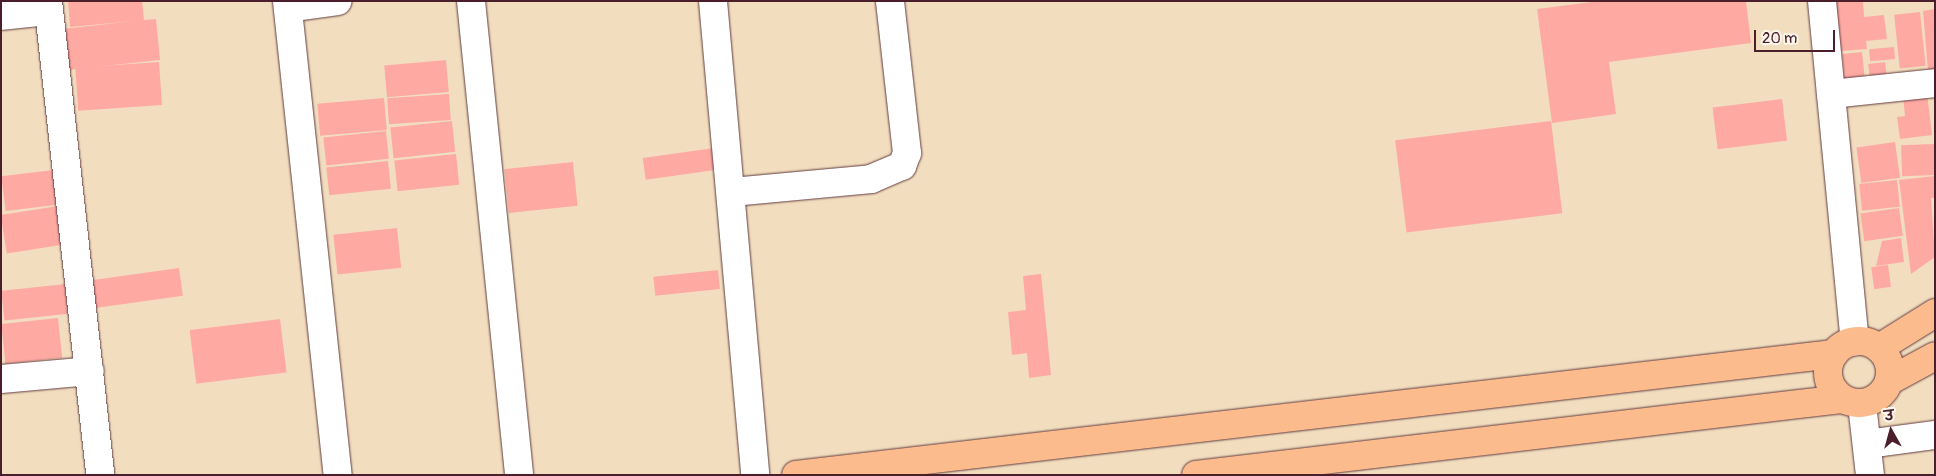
<!DOCTYPE html>
<meta charset="utf-8">
<style>
body{margin:0}
#map{position:relative;width:1936px;height:476px;overflow:hidden;background:#f2debf;font-family:Pangolin,"Playpen Sans Deva",sans-serif}
div>[style]{position:absolute}
.building>*{inset:0;background:#feaaa3;transform-origin:0 0}
.roads{filter:drop-shadow(0 0 1px #633c41) drop-shadow(0 0 1px #633c41)}
.minor>*{height:28px;margin:-14px;padding:0 14px;transform-origin:14px;border-radius:14px;background:#fff}
.major>*{height:28px;margin:-14px;padding:0 14px;transform-origin:14px;border-radius:14px;background:#fbbb8d}
.major>.ring{margin:-14px;padding:0;box-sizing:content-box;background:none;border:28px solid #fbbb8d;border-radius:50%}
span{translate:-50% -50%;white-space:nowrap;text-align:center;line-height:1.15;-webkit-text-stroke:4px #fbf7ec;paint-order:stroke}
.frame{position:absolute;inset:0;border:2px solid #4a1f2b;pointer-events:none}
.north{position:absolute;left:1866px;top:406px;width:50px;height:50px;-webkit-text-stroke:4px #fbf7ec;paint-order:stroke;rotate:353deg;font-size:14px;font-weight:700;line-height:20px;text-align:center;color:#4a1f2b}
.north::after{content:'';display:block;margin:auto;width:18px;height:22px;background:#4a1f2b;clip-path:polygon(50% 0,100% 100%,50% 72%,0 100%)}
.scale{position:absolute;left:1754px;top:30px;width:81px;height:22px;box-sizing:border-box;border:2px solid #4a1f2b;border-top:0;padding-left:6px;font-size:15px;line-height:18px;white-space:nowrap;color:#4a1f2b;-webkit-text-stroke:4px #fbf7ec;paint-order:stroke}
</style>
<div id="map">
<div class="building">
<i style="clip-path:polygon(68px 1px,142px 1px,144px 20px,156px 19px,160px 60px,67px 70px,62px 29px,134px 21px,70px 27px)"></i>
<i style="clip-path:polygon(1600px 1px,1746px 1px,1751px 43px,1609px 62px,1616px 114px,1552px 123px,1537px 9px)"></i>
<i style="clip-path:polygon(1836px 1px,1863px 1px,1864px 17px,1884px 15px,1887px 39px,1866px 41px,1867px 49px,1841px 51px)"></i>
<i style="clip-path:polygon(1935px 9px,1935px 70px,1928px 71px,1923px 11px)"></i>
<i style="left:1920px;top:12px;width:54px;height:26px;rotate:84deg"></i>
<i style="left:1894px;top:47px;width:12px;height:25px;rotate:85deg"></i>
<i style="left:1862px;top:52px;width:29px;height:20px;rotate:84deg"></i>
<i style="left:446px;top:60px;width:32px;height:62px;rotate:85deg"></i>
<i style="left:159px;top:62px;width:43px;height:84px;rotate:86deg"></i>
<i style="left:1885px;top:62px;width:16px;height:17px;rotate:83deg"></i>
<i style="clip-path:polygon(1927px 93px,1932px 135px,1900px 139px,1897px 117px,1905px 116px,1903px 96px)"></i>
<i style="left:449px;top:94px;width:26px;height:62px;rotate:86deg"></i>
<i style="left:384px;top:98px;width:32px;height:67px;rotate:85deg"></i>
<i style="left:1782px;top:99px;width:42px;height:70px;rotate:83deg"></i>
<i style="left:452px;top:121px;width:31px;height:62px;rotate:84deg"></i>
<i style="left:1551px;top:121px;width:93px;height:157px;rotate:83deg"></i>
<i style="left:386px;top:131px;width:28px;height:63px;rotate:84deg"></i>
<i style="left:1895px;top:142px;width:36px;height:39px;rotate:82deg"></i>
<i style="left:1934px;top:144px;width:31px;height:33px;rotate:88deg"></i>
<i style="left:714px;top:148px;width:22px;height:72px;rotate:82deg"></i>
<i style="left:456px;top:154px;width:31px;height:62px;rotate:84deg"></i>
<i style="left:388px;top:161px;width:28px;height:62px;rotate:84deg"></i>
<i style="left:573px;top:162px;width:44px;height:69px;rotate:84deg"></i>
<i style="left:53px;top:170px;width:35px;height:52px;rotate:83deg"></i>
<i style="clip-path:polygon(1935px 176px,1935px 198px,1931px 198px,1935px 257px,1911px 274px,1899px 180px)"></i>
<i style="left:1897px;top:180px;width:27px;height:38px;rotate:84deg"></i>
<i style="left:58px;top:206px;width:39px;height:58px;rotate:81deg"></i>
<i style="left:1899px;top:208px;width:28px;height:39px;rotate:82deg"></i>
<i style="left:397px;top:228px;width:40px;height:64px;rotate:84deg"></i>
<i style="clip-path:polygon(1901px 238px,1904px 262px,1876px 266px,1882px 241px)"></i>
<i style="left:1888px;top:265px;width:22px;height:17px;rotate:82deg"></i>
<i style="left:179px;top:268px;width:28px;height:92px;rotate:82deg"></i>
<i style="left:718px;top:270px;width:19px;height:65px;rotate:84deg"></i>
<i style="clip-path:polygon(1041px 274px,1051px 375px,1029px 378px,1027px 353px,1012px 355px,1008px 312px,1026px 310px,1023px 276px)"></i>
<i style="left:75px;top:283px;width:30px;height:74px;rotate:84deg"></i>
<i style="left:58px;top:318px;width:40px;height:57px;rotate:84deg"></i>
<i style="left:280px;top:319px;width:54px;height:91px;rotate:83deg"></i>
</div>
<div class="roads">
<div class="minor">
<i style="left:48px;top:1px;width:477px;rotate:83.7deg"></i>
<i style="left:287px;top:1px;width:477px;rotate:83.9deg"></i>
<i style="left:471px;top:1px;width:476px;rotate:84.2deg"></i>
<i style="left:713px;top:1px;width:476px;rotate:84.9deg"></i>
<i style="left:1822px;top:1px;width:342px;rotate:84.5deg"></i>
<i style="left:288px;top:8px;width:50px;rotate:-8deg"></i>
<i style="left:1px;top:16px;width:48px;rotate:-5.9deg"></i>
<i style="left:1831px;top:94px;width:105px;rotate:-6deg"></i>
<i style="left:732px;top:192px;width:140px;rotate:-5.3deg"></i>
<i style="left:871px;top:179px;width:34px;rotate:-23deg"></i>
<i style="left:902px;top:166px;width:14px;rotate:-69deg"></i>
<i style="left:907px;top:153px;width:153px;rotate:-96.4deg"></i>
<i style="left:1px;top:379px;width:89px;rotate:-5.1deg"></i>
<i style="left:1862px;top:404px;width:71px;rotate:83.6deg"></i>
<i style="left:1867px;top:444px;width:69px;rotate:-7.5deg"></i>
</div>
<div class="major">
<i class="ring" style="left:1828px;top:341px;width:34px;height:34px"></i>
<i style="left:1879px;top:348px;width:66px;rotate:-32deg"></i>
<i style="left:1889px;top:381px;width:52px;rotate:-28.5deg"></i>
<i style="left:796px;top:475px;width:1045px;rotate:-6.65deg"></i>
<i style="left:1196px;top:475px;width:650px;rotate:-6.71deg"></i>
</div>
</div>
<div class="frame"></div>
<div class="north">उ</div>
<div class="scale">20 m</div>
</div>
